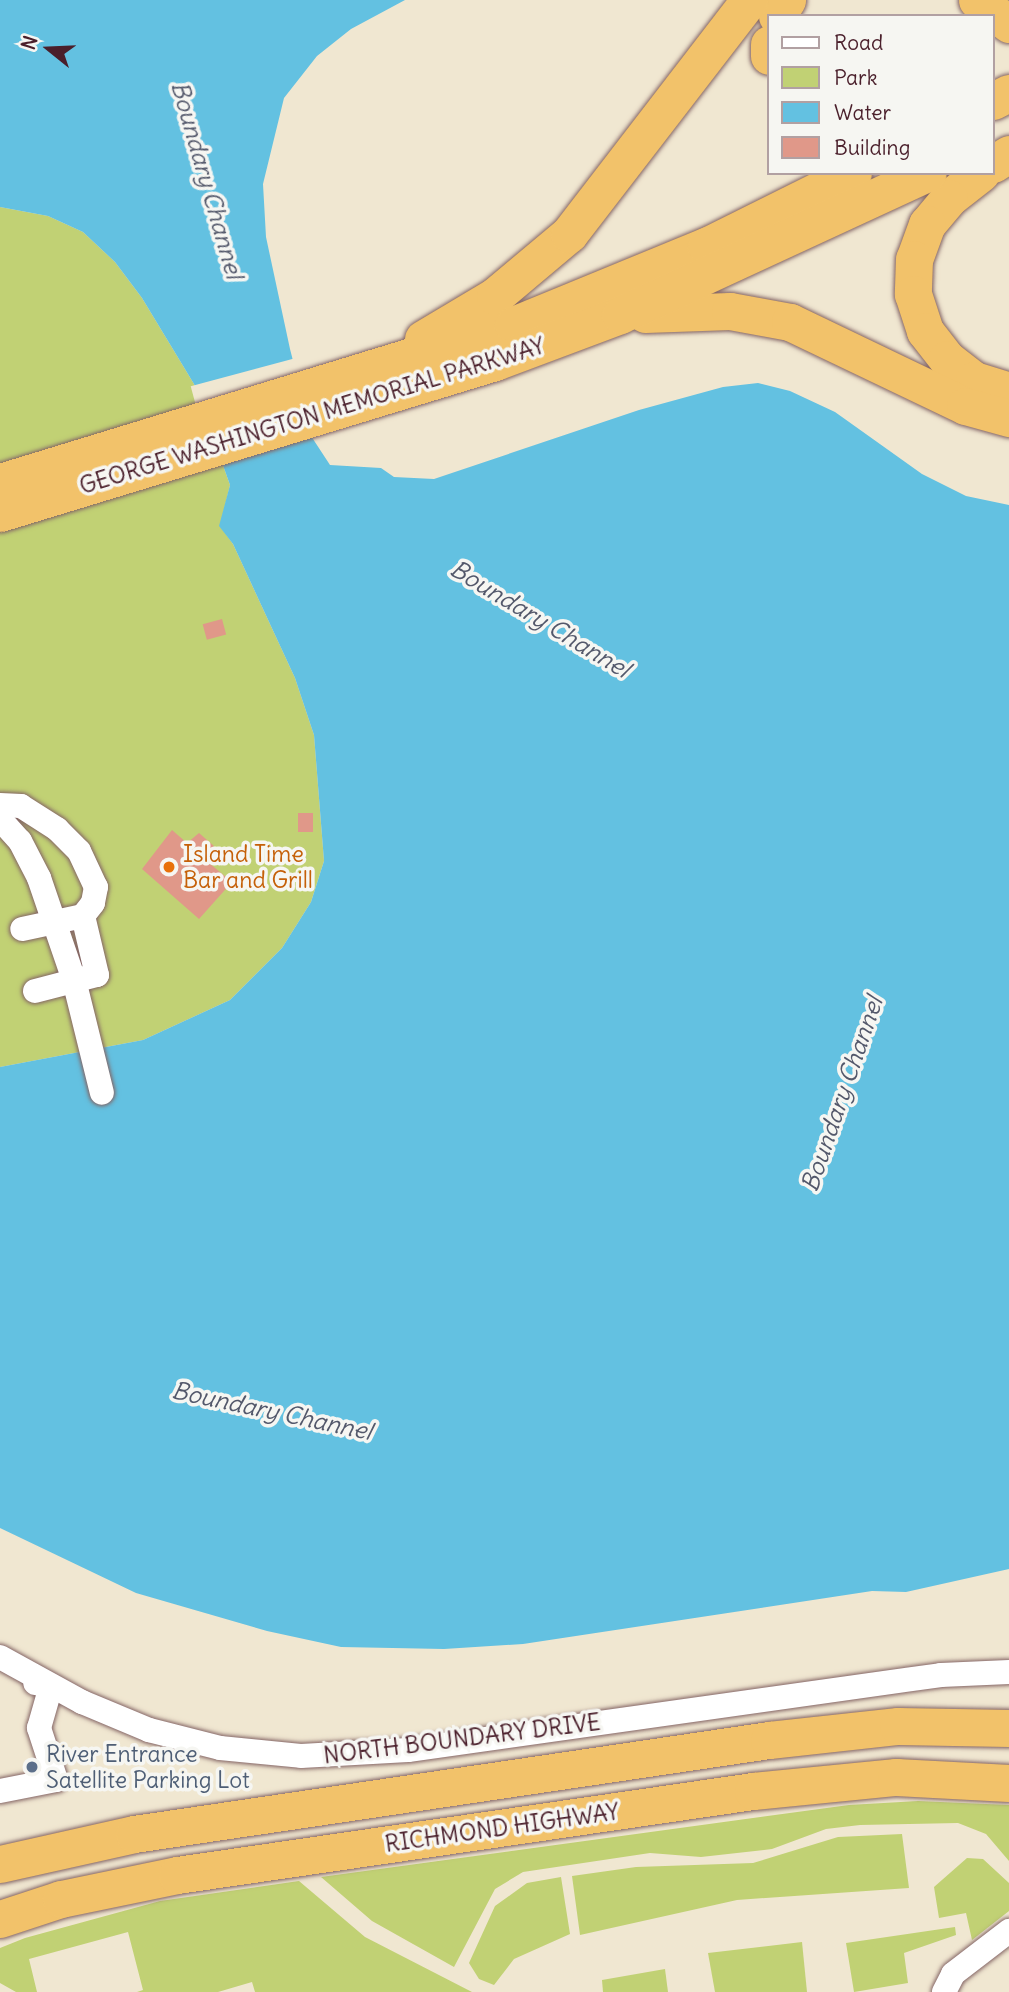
<!DOCTYPE html>
<style>
body{margin:0}
#map{position:relative;width:1009px;height:1992px;overflow:hidden;background:#f0e7d1;font-family:Delius,sans-serif}
div>[style]{position:absolute}
.green>*{inset:0;background:#c1d174}
.water>*{inset:0;background:#63c1e1}
.pier>*{inset:0;background:#f0e7d1;transform-origin:0 0}
.building>*{inset:0;background:#e09889;transform-origin:0 0}
.roads{filter:drop-shadow(0 0 2px #846565) drop-shadow(0 0 2px #846565)}
.minor>*{height:24px;margin:-12px;padding:0 12px;transform-origin:12px;border-radius:12px;background:#fff}
.highway>*{height:37px;margin:-18.5px;padding:0 18.5px;transform-origin:18.5px;border-radius:18.5px;background:#f2c26a}
.dots>*{width:19px;height:19px;translate:-50% -50%;box-sizing:border-box;border:4px solid #f6f6f2;border-radius:50%}
span{translate:-50% -50%;white-space:nowrap;text-align:center;line-height:1.15;-webkit-text-stroke:7px #f6f6f2;paint-order:stroke}
.street-label{font-size:23px;color:#4a1f2b}
.food-label{font-size:23px;color:#c56008}
.left{translate:0 -50%;text-align:left}
.service-label{font-size:23px;color:#4e5e75}
.water-label{font-size:24px;color:#53586b;font-style:italic}
.legend{position:absolute;left:767px;top:14px;width:228px;height:161px;box-sizing:border-box;background:#f6f6f2;border:2px solid #b1a0a2;margin:0;padding:9px 12px;list-style:none;font-size:21px;color:#4a1f2b}
.legend li{display:flex;align-items:center;gap:14px;height:35px}
.legend b{width:35px;border:2px solid #b1a0a2}
.north{position:absolute;left:14px;top:14px;width:70px;height:70px;-webkit-text-stroke:5px #f6f6f2;paint-order:stroke;rotate:288deg;font-size:19px;font-weight:700;line-height:28px;text-align:center;color:#4a1f2b}
.north::after{content:'';display:block;margin:auto;width:24px;height:32px;background:#4a1f2b;clip-path:polygon(50% 0,100% 100%,50% 72%,0 100%)}
</style>
<div id="map">
<div class="green">
<i style="clip-path:polygon(0 207px,48px 216px,83px 232px,115px 262px,142px 298px,194px 384px,230px 485px,220px 526px,233px 544px,295px 678px,314px 735px,324px 861px,311px 902px,282px 948px,230px 1000px,143px 1040px,0 1067px)"></i>
<i style="clip-path:polygon(918px 1801px,1009px 1805px,1009px 1861px,986px 1834px,958px 1823px,860px 1825px,826px 1829px,772px 1849px,701px 1857px,650px 1853px,523px 1872px,495px 1889px,454px 1967px,372px 1921px,321px 1877px,849px 1805px)"></i>
<i style="clip-path:polygon(902px 1834px,909px 1888px,737px 1900px,580px 1935px,572px 1876px,636px 1867px,753px 1863px,838px 1837px)"></i>
<i style="clip-path:polygon(967px 1858px,983px 1859px,1009px 1883px,1009px 1911px,972px 1940px,966px 1913px,939px 1918px,934px 1887px)"></i>
<i style="clip-path:polygon(561px 1877px,570px 1934px,514px 1959px,494px 1985px,479px 1979px,469px 1963px,495px 1906px,527px 1883px)"></i>
<i style="clip-path:polygon(299px 1881px,365px 1937px,472px 1992px,255px 1992px,252px 1982px,218px 1992px,137px 1992px,143px 1990px,128px 1932px,29px 1959px,37px 1992px,16px 1992px,0 1983px,0 1948px,25px 1938px,160px 1901px)"></i>
<i style="clip-path:polygon(955px 1927px,956px 1935px,904px 1953px,908px 1983px,854px 1992px,846px 1943px)"></i>
<i style="clip-path:polygon(802px 1942px,807px 1992px,715px 1992px,708px 1953px)"></i>
<i style="clip-path:polygon(665px 1969px,668px 1992px,603px 1992px,602px 1980px)"></i>
</div>
<div class="water">
<i style="clip-path:polygon(0 0,405px 0,351px 29px,317px 56px,284px 98px,263px 184px,266px 237px,290px 349px,313px 439px,330px 465px,381px 468px,394px 477px,434px 479px,639px 410px,723px 387px,758px 383px,790px 391px,835px 412px,922px 474px,966px 496px,1009px 505px,1009px 1569px,906px 1592px,872px 1591px,523px 1644px,444px 1649px,341px 1647px,267px 1631px,136px 1593px,0 1528px,0 1067px,143px 1040px,230px 1000px,282px 948px,311px 902px,324px 861px,314px 735px,295px 678px,233px 544px,219px 526px,230px 485px,194px 384px,142px 298px,115px 262px,83px 232px,48px 216px,0 207px)"></i>
</div>
<div class="pier">
<i style="left:296px;top:358px;width:75px;height:109px;rotate:75deg"></i>
</div>
<div class="building">
<i style="left:222px;top:619px;width:16px;height:20px;rotate:75deg"></i>
<i style="left:298px;top:813px;width:15px;height:19px"></i>
<i style="clip-path:polygon(172px 830px,187px 843px,199px 833px,214px 846px,203px 858px,232px 882px,199px 919px,142px 869px)"></i>
</div>
<div class="roads">
<div class="minor">
<i style="left:0;top:805px;width:21px;rotate:3deg"></i>
<i style="left:21px;top:806px;width:43px;rotate:32.6deg"></i>
<i style="left:57px;top:829px;width:31px;rotate:45deg"></i>
<i style="left:79px;top:851px;width:40px;rotate:65deg"></i>
<i style="left:96px;top:887px;width:16px;rotate:101deg"></i>
<i style="left:93px;top:903px;width:16px;rotate:128deg"></i>
<i style="left:83px;top:916px;width:62px;rotate:168deg"></i>
<i style="left:0;top:819px;width:30px;rotate:48deg"></i>
<i style="left:20px;top:841px;width:42px;rotate:62.8deg"></i>
<i style="left:39px;top:878px;width:108px;rotate:71.1deg"></i>
<i style="left:74px;top:980px;width:116px;rotate:76.1deg"></i>
<i style="left:35px;top:991px;width:64px;rotate:-14.5deg"></i>
<i style="left:97px;top:975px;width:61px;rotate:-103.3deg"></i>
<i style="left:0;top:1657px;width:94px;rotate:28.8deg"></i>
<i style="left:82px;top:1702px;width:73px;rotate:22.7deg"></i>
<i style="left:149px;top:1730px;width:73px;rotate:14.2deg"></i>
<i style="left:220px;top:1748px;width:81px;rotate:5.6deg"></i>
<i style="left:301px;top:1756px;width:107px;rotate:-3.2deg"></i>
<i style="left:408px;top:1750px;width:538px;rotate:-8.01deg"></i>
<i style="left:941px;top:1675px;width:68px;rotate:-2.5deg"></i>
<i style="left:0;top:1791px;width:57px;rotate:-11.1deg"></i>
<i style="left:56px;top:1780px;width:55px;rotate:-108.1deg"></i>
<i style="left:39px;top:1728px;width:44px;rotate:-74.1deg"></i>
<i style="left:51px;top:1686px;width:16px;rotate:-169deg"></i>
<i style="left:944px;top:1992px;width:20px;rotate:-63deg"></i>
<i style="left:953px;top:1974px;width:71px;rotate:-37.5deg"></i>
</div>
<div class="highway">
<i style="left:977px;top:0;width:40px;rotate:37deg"></i>
<i style="left:777px;top:16px;width:19px;rotate:-58deg"></i>
<i style="left:769px;top:44px;width:12px;rotate:90deg"></i>
<i style="left:993px;top:101px;width:18px;rotate:-27deg"></i>
<i style="left:993px;top:164px;width:19px;rotate:-32deg"></i>
<i style="left:981px;top:173px;width:41px;rotate:142deg"></i>
<i style="left:949px;top:198px;width:34px;rotate:130deg"></i>
<i style="left:927px;top:224px;width:37px;rotate:110deg"></i>
<i style="left:914px;top:259px;width:35px;rotate:92deg"></i>
<i style="left:913px;top:294px;width:39px;rotate:72deg"></i>
<i style="left:925px;top:331px;width:36px;rotate:52deg"></i>
<i style="left:947px;top:359px;width:34px;rotate:38deg"></i>
<i style="left:974px;top:380px;width:37px;rotate:17deg"></i>
<i style="left:645px;top:314px;width:85px;rotate:-2deg"></i>
<i style="left:730px;top:311px;width:61px;rotate:10.4deg"></i>
<i style="left:790px;top:322px;width:194px;rotate:25.6deg"></i>
<i style="left:965px;top:406px;width:46px;rotate:15.3deg"></i>
<i style="left:423px;top:339px;width:84px;rotate:-30.8deg"></i>
<i style="left:495px;top:296px;width:97px;rotate:-40deg"></i>
<i style="left:569px;top:234px;width:295px;rotate:-52.4deg"></i>
<i style="left:0;top:482px;width:536px;rotate:-17.02deg"></i>
<i style="left:513px;top:325px;width:209px;rotate:-22.3deg"></i>
<i style="left:706px;top:246px;width:164px;rotate:-26.4deg"></i>
<i style="left:0;top:513px;width:518px;rotate:-16.96deg"></i>
<i style="left:495px;top:362px;width:134px;rotate:-20.6deg"></i>
<i style="left:620px;top:315px;width:339px;rotate:-24.8deg"></i>
<i style="left:0;top:1864px;width:137px;rotate:-12.6deg"></i>
<i style="left:134px;top:1834px;width:642px;rotate:-8.42deg"></i>
<i style="left:769px;top:1740px;width:130px;rotate:-6.2deg"></i>
<i style="left:898px;top:1726px;width:111px;rotate:1deg"></i>
<i style="left:0;top:1919px;width:64px;rotate:-18.2deg"></i>
<i style="left:61px;top:1899px;width:118px;rotate:-11.7deg"></i>
<i style="left:177px;top:1875px;width:582px;rotate:-8.3deg"></i>
<i style="left:753px;top:1791px;width:144px;rotate:-5.6deg"></i>
<i style="left:896px;top:1777px;width:113px;rotate:3deg"></i>
</div>
</div>
<div class="dots">
<i style="left:169px;top:867px;background:#e8710a"></i>
<i style="left:32px;top:1767px;background:#5c6f8a"></i>
</div>
<div class="street-label">
<span style="left:312px;top:416px;rotate:-17deg">GEORGE WASHINGTON MEMORIAL PARKWAY</span>
<span style="left:462px;top:1739px;rotate:-7deg">NORTH BOUNDARY DRIVE</span>
<span style="left:502px;top:1828px;rotate:-8deg">RICHMOND HIGHWAY</span>
</div>
<div class="food-label">
<span class="left" style="left:183px;top:867px">Island Time<br>Bar and Grill</span>
</div>
<div class="service-label">
<span class="left" style="left:46px;top:1767px">River Entrance<br>Satellite Parking Lot</span>
</div>
<div class="water-label">
<span style="left:207px;top:180px;rotate:74deg">Boundary Channel</span>
<span style="left:540px;top:619px;rotate:31deg">Boundary Channel</span>
<span style="left:842px;top:1094px;rotate:-71deg">Boundary Channel</span>
<span style="left:272px;top:1411px;rotate:12deg">Boundary Channel</span>
</div>
<ul class="legend">
<li><b style="height:9px;background:#fff"></b>Road</li>
<li><b style="height:19px;background:#c1d174"></b>Park</li>
<li><b style="height:19px;background:#63c1e1"></b>Water</li>
<li><b style="height:19px;background:#e09889"></b>Building</li>
</ul>
<div class="north">N</div>
</div>
